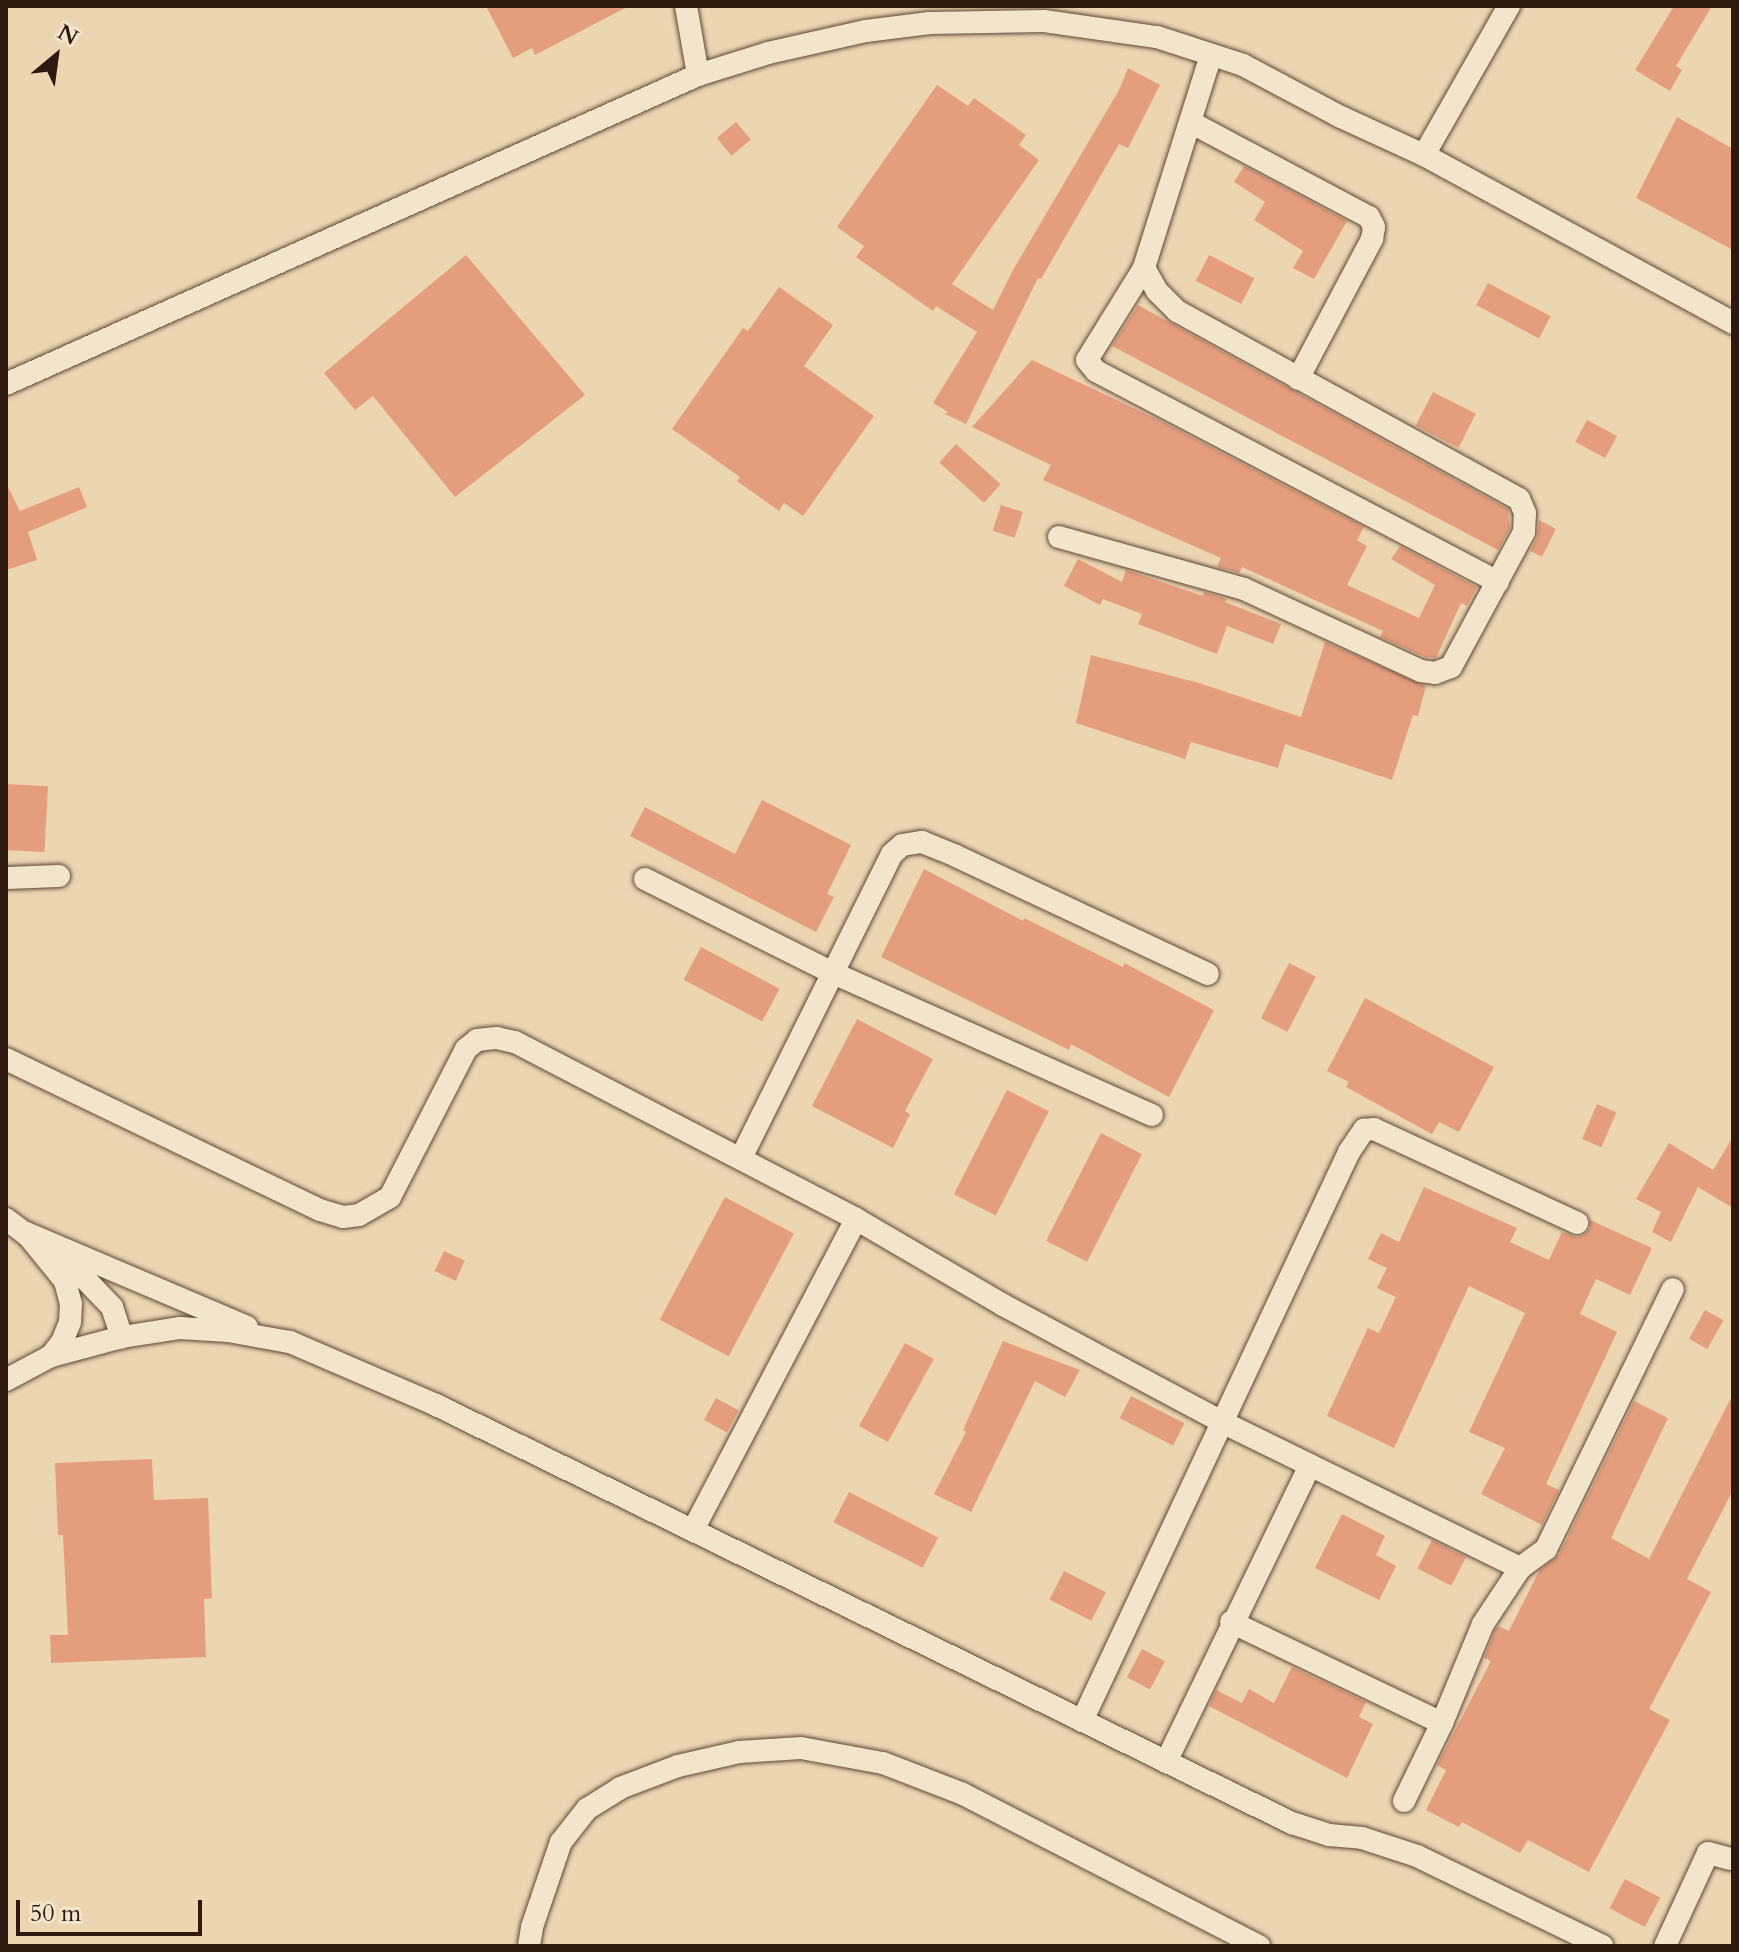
<!DOCTYPE html>
<style>
body{margin:0}
#map{position:relative;width:1739px;height:1952px;overflow:hidden;background:#ecd5b1;font-family:Cardo,serif}
div>[style]{position:absolute}
.building>*{inset:0;background:#e59e7d;transform-origin:0 0}
.roads{filter:drop-shadow(0 0 2px #5e4738) drop-shadow(0 0 2px #5e4738)}
.street>*{height:22px;margin:-11px;padding:0 11px;transform-origin:11px;border-radius:11px;background:#f3e4cc}
span{translate:-50% -50%;white-space:nowrap;text-align:center;line-height:1.15;-webkit-text-stroke:7px #f3e4cc;paint-order:stroke}
.frame{position:absolute;inset:0;border:8px solid #2f1810;pointer-events:none}
.north{position:absolute;left:16px;top:16px;width:80px;height:80px;-webkit-text-stroke:6px #f3e4cc;paint-order:stroke;rotate:29deg;font-size:22px;font-weight:700;line-height:32px;text-align:center;color:#2f1810}
.north::after{content:'';display:block;margin:auto;width:28px;height:36px;background:#2f1810;clip-path:polygon(50% 0,100% 100%,50% 72%,0 100%)}
.scale{position:absolute;left:16px;top:1900px;width:186px;height:36px;box-sizing:border-box;border:4px solid #2f1810;border-top:0;padding-left:10px;font-size:24px;line-height:28px;white-space:nowrap;color:#2f1810;-webkit-text-stroke:6px #f3e4cc;paint-order:stroke}
</style>
<div id="map">
<div class="building">
<i style="clip-path:polygon(486px 6px,629px 6px,535px 55px,532px 48px,513px 58px)"></i>
<i style="clip-path:polygon(1674px 6px,1712px 6px,1676px 66px,1682px 70px,1670px 91px,1635px 70px)"></i>
<i style="clip-path:polygon(1128px 68px,1160px 85px,1128px 148px,1119px 144px,1041px 279px,1038px 278px,966px 424px,945px 414px,948px 412px,933px 403px,977px 332px,936px 306px,933px 311px,856px 257px,864px 246px,837px 227px,937px 85px,968px 106px,974px 98px,1026px 135px,1019px 145px,1039px 160px,952px 284px,993px 310px,1013px 270px,1119px 90px)"></i>
<i style="clip-path:polygon(1677px 117px,1733px 149px,1733px 250px,1636px 198px)"></i>
<i style="left:736px;top:122px;width:23px;height:25px;rotate:50deg"></i>
<i style="clip-path:polygon(1244px 166px,1347px 221px,1314px 279px,1293px 268px,1303px 251px,1254px 220px,1265px 202px,1234px 182px)"></i>
<i style="clip-path:polygon(466px 255px,585px 395px,455px 497px,373px 396px,355px 410px,324px 373px)"></i>
<i style="left:1209px;top:255px;width:51px;height:29px;rotate:27deg"></i>
<i style="left:1488px;top:283px;width:71px;height:25px;rotate:28deg"></i>
<i style="clip-path:polygon(779px 287px,833px 325px,804px 366px,874px 416px,803px 516px,784px 503px,779px 511px,737px 481px,740px 477px,672px 429px,743px 328px,748px 331px)"></i>
<i style="clip-path:polygon(1138px 305px,1508px 509px,1510px 528px,1498px 550px,1112px 346px)"></i>
<i style="clip-path:polygon(1032px 360px,1163px 422px,1364px 527px,1357px 540px,1367px 546px,1347px 585px,1419px 618px,1435px 585px,1391px 559px,1400px 546px,1477px 587px,1467px 606px,1461px 603px,1436px 658px,1425px 657px,1380px 637px,1383px 631px,1242px 567px,1239px 573px,1217px 567px,1221px 558px,1043px 480px,1051px 465px,972px 427px)"></i>
<i style="left:1433px;top:392px;width:48px;height:38px;rotate:27deg"></i>
<i style="left:1587px;top:420px;width:34px;height:25px;rotate:28deg"></i>
<i style="left:956px;top:444px;width:60px;height:25px;rotate:42deg"></i>
<i style="clip-path:polygon(6px 483px,20px 511px,79px 487px,87px 507px,28px 532px,37px 560px,6px 570px)"></i>
<i style="left:1001px;top:505px;width:23px;height:27px;rotate:18deg"></i>
<i style="clip-path:polygon(1539px 520px,1556px 529px,1542px 557px,1530px 551px,1537px 538px)"></i>
<i style="clip-path:polygon(1078px 559px,1122px 582px,1126px 570px,1203px 596px,1204px 592px,1227px 599px,1225px 602px,1281px 624px,1273px 644px,1227px 626px,1217px 654px,1138px 624px,1142px 614px,1103px 599px,1100px 605px,1064px 586px)"></i>
<i style="clip-path:polygon(1325px 642px,1426px 686px,1418px 716px,1413px 715px,1392px 780px,1285px 744px,1278px 768px,1191px 742px,1185px 759px,1076px 723px,1091px 655px,1199px 683px,1301px 717px)"></i>
<i style="left:6px;top:784px;width:42px;height:66px;rotate:3deg"></i>
<i style="clip-path:polygon(762px 800px,851px 845px,827px 894px,834px 897px,816px 932px,630px 836px,645px 807px,735px 854px)"></i>
<i style="clip-path:polygon(924px 869px,1023px 921px,1024px 918px,1123px 967px,1124px 963px,1214px 1010px,1169px 1097px,1071px 1044px,1069px 1050px,881px 957px)"></i>
<i style="left:701px;top:947px;width:89px;height:37px;rotate:28deg"></i>
<i style="left:1289px;top:963px;width:30px;height:62px;rotate:27deg"></i>
<i style="clip-path:polygon(1365px 998px,1494px 1067px,1459px 1132px,1439px 1122px,1432px 1134px,1346px 1087px,1349px 1082px,1327px 1071px)"></i>
<i style="clip-path:polygon(857px 1019px,933px 1059px,905px 1111px,910px 1114px,893px 1148px,812px 1106px)"></i>
<i style="left:1007px;top:1090px;width:47px;height:117px;rotate:27deg"></i>
<i style="left:1597px;top:1104px;width:21px;height:38px;rotate:23deg"></i>
<i style="left:1101px;top:1133px;width:46px;height:121px;rotate:27deg"></i>
<i style="clip-path:polygon(1733px 1137px,1733px 1208px,1698px 1187px,1671px 1242px,1652px 1232px,1661px 1212px,1636px 1199px,1669px 1143px,1713px 1170px)"></i>
<i style="clip-path:polygon(1424px 1187px,1517px 1228px,1510px 1242px,1549px 1260px,1562px 1232px,1577px 1237px,1584px 1235px,1590px 1228px,1590px 1220px,1652px 1248px,1630px 1295px,1596px 1279px,1580px 1314px,1617px 1332px,1546px 1484px,1559px 1490px,1542px 1525px,1481px 1494px,1505px 1448px,1469px 1432px,1525px 1313px,1469px 1286px,1394px 1448px,1327px 1416px,1368px 1328px,1379px 1333px,1396px 1297px,1377px 1288px,1387px 1268px,1368px 1259px,1381px 1233px,1399px 1242px)"></i>
<i style="left:725px;top:1197px;width:78px;height:139px;rotate:28deg"></i>
<i style="left:444px;top:1251px;width:23px;height:22px;rotate:25deg"></i>
<i style="left:1705px;top:1310px;width:21px;height:33px;rotate:29deg"></i>
<i style="clip-path:polygon(1003px 1341px,1080px 1370px,1065px 1397px,1035px 1381px,971px 1512px,934px 1494px,966px 1432px,963px 1430px)"></i>
<i style="left:905px;top:1343px;width:33px;height:95px;rotate:29deg"></i>
<i style="clip-path:polygon(1733px 1394px,1733px 1490px,1687px 1579px,1711px 1592px,1649px 1709px,1670px 1720px,1589px 1872px,1528px 1840px,1520px 1853px,1462px 1822px,1459px 1827px,1426px 1810px,1446px 1770px,1437px 1765px,1491px 1661px,1484px 1658px,1495px 1631px,1498px 1626px,1509px 1631px,1539px 1571px,1559px 1555px,1634px 1401px,1668px 1418px,1611px 1538px,1649px 1559px)"></i>
<i style="left:1131px;top:1396px;width:60px;height:25px;rotate:27deg"></i>
<i style="left:716px;top:1398px;width:26px;height:25px;rotate:29deg"></i>
<i style="clip-path:polygon(152px 1459px,154px 1500px,208px 1498px,212px 1598px,204px 1599px,206px 1657px,51px 1663px,50px 1635px,68px 1635px,63px 1535px,58px 1535px,55px 1463px)"></i>
<i style="left:849px;top:1492px;width:100px;height:34px;rotate:27deg"></i>
<i style="clip-path:polygon(1342px 1514px,1385px 1536px,1376px 1555px,1396px 1566px,1379px 1600px,1315px 1568px)"></i>
<i style="left:1432px;top:1540px;width:38px;height:32px;rotate:27deg"></i>
<i style="left:1064px;top:1571px;width:47px;height:32px;rotate:27deg"></i>
<i style="left:1142px;top:1649px;width:26px;height:32px;rotate:28deg"></i>
<i style="clip-path:polygon(1292px 1667px,1366px 1702px,1359px 1717px,1373px 1724px,1347px 1778px,1209px 1706px,1216px 1690px,1242px 1703px,1249px 1689px,1274px 1703px)"></i>
<i style="left:1625px;top:1879px;width:40px;height:33px;rotate:28deg"></i>
</div>
<div class="roads">
<div class="street">
<i style="left:686px;top:6px;width:70px;rotate:80.1deg"></i>
<i style="left:1211px;top:55px;width:223px;rotate:107.5deg"></i>
<i style="left:1144px;top:268px;width:108px;rotate:121.8deg"></i>
<i style="left:1087px;top:360px;width:14px;rotate:51deg"></i>
<i style="left:1096px;top:371px;width:454px;rotate:27.7deg"></i>
<i style="left:1192px;top:123px;width:200px;rotate:28deg"></i>
<i style="left:1369px;top:217px;width:11px;rotate:63deg"></i>
<i style="left:1374px;top:227px;width:12px;rotate:99deg"></i>
<i style="left:1372px;top:239px;width:158px;rotate:117.9deg"></i>
<i style="left:1424px;top:155px;width:172px;rotate:-60.3deg"></i>
<i style="left:6px;top:384px;width:758px;rotate:-24.06deg"></i>
<i style="left:698px;top:75px;width:73px;rotate:-17.4deg"></i>
<i style="left:768px;top:53px;width:100px;rotate:-12.7deg"></i>
<i style="left:866px;top:31px;width:64px;rotate:-7.2deg"></i>
<i style="left:929px;top:23px;width:115px;rotate:-1deg"></i>
<i style="left:1044px;top:21px;width:114px;rotate:8.1deg"></i>
<i style="left:1157px;top:37px;width:90px;rotate:18deg"></i>
<i style="left:1243px;top:65px;width:111px;rotate:28deg"></i>
<i style="left:1341px;top:117px;width:91px;rotate:24.6deg"></i>
<i style="left:1424px;top:155px;width:352px;rotate:28.5deg"></i>
<i style="left:1059px;top:537px;width:192px;rotate:15.7deg"></i>
<i style="left:1244px;top:589px;width:195px;rotate:24.9deg"></i>
<i style="left:1421px;top:671px;width:14px;rotate:8deg"></i>
<i style="left:1435px;top:673px;width:17px;rotate:-21deg"></i>
<i style="left:1451px;top:667px;width:153px;rotate:-61.6deg"></i>
<i style="left:1524px;top:532px;width:19px;rotate:-87deg"></i>
<i style="left:1525px;top:513px;width:15px;rotate:-113deg"></i>
<i style="left:1519px;top:499px;width:390px;rotate:-151.2deg"></i>
<i style="left:1177px;top:311px;width:28px;rotate:-135deg"></i>
<i style="left:1157px;top:291px;width:26px;rotate:-119deg"></i>
<i style="left:6px;top:878px;width:53px;rotate:-2.2deg"></i>
<i style="left:645px;top:879px;width:210px;rotate:26.6deg"></i>
<i style="left:833px;top:973px;width:349px;rotate:24deg"></i>
<i style="left:6px;top:1059px;width:348px;rotate:25.7deg"></i>
<i style="left:320px;top:1210px;width:24px;rotate:17deg"></i>
<i style="left:343px;top:1217px;width:16px;rotate:-7deg"></i>
<i style="left:359px;top:1215px;width:36px;rotate:-30deg"></i>
<i style="left:390px;top:1197px;width:166px;rotate:-62.8deg"></i>
<i style="left:466px;top:1049px;width:14px;rotate:-39deg"></i>
<i style="left:477px;top:1040px;width:20px;rotate:-6deg"></i>
<i style="left:497px;top:1038px;width:18px;rotate:13deg"></i>
<i style="left:515px;top:1042px;width:384px;rotate:27.4deg"></i>
<i style="left:856px;top:1219px;width:170px;rotate:30.3deg"></i>
<i style="left:1003px;top:1305px;width:251px;rotate:28.1deg"></i>
<i style="left:1224px;top:1423px;width:330px;rotate:26.1deg"></i>
<i style="left:1520px;top:1568px;width:32px;rotate:-36deg"></i>
<i style="left:1546px;top:1549px;width:289px;rotate:-64deg"></i>
<i style="left:741px;top:1158px;width:339px;rotate:-63.6deg"></i>
<i style="left:892px;top:854px;width:13px;rotate:-42deg"></i>
<i style="left:902px;top:845px;width:20px;rotate:-9deg"></i>
<i style="left:922px;top:842px;width:37px;rotate:22deg"></i>
<i style="left:956px;top:856px;width:278px;rotate:25.1deg"></i>
<i style="left:6px;top:1219px;width:99px;rotate:37.2deg"></i>
<i style="left:85px;top:1279px;width:39px;rotate:46deg"></i>
<i style="left:112px;top:1307px;width:32px;rotate:72deg"></i>
<i style="left:51px;top:1356px;width:18px;rotate:-52deg"></i>
<i style="left:62px;top:1342px;width:22px;rotate:-68deg"></i>
<i style="left:70px;top:1322px;width:18px;rotate:-87deg"></i>
<i style="left:71px;top:1304px;width:24px;rotate:-105deg"></i>
<i style="left:65px;top:1281px;width:62px;rotate:-129.1deg"></i>
<i style="left:26px;top:1233px;width:240px;rotate:23deg"></i>
<i style="left:6px;top:1380px;width:51px;rotate:-28.1deg"></i>
<i style="left:51px;top:1356px;width:73px;rotate:-15deg"></i>
<i style="left:122px;top:1337px;width:59px;rotate:-8.8deg"></i>
<i style="left:180px;top:1328px;width:48px;rotate:3.6deg"></i>
<i style="left:228px;top:1331px;width:63px;rotate:10.1deg"></i>
<i style="left:290px;top:1342px;width:159px;rotate:23.3deg"></i>
<i style="left:436px;top:1405px;width:953px;rotate:26.03deg"></i>
<i style="left:1292px;top:1823px;width:39px;rotate:18deg"></i>
<i style="left:1329px;top:1835px;width:33px;rotate:5deg"></i>
<i style="left:1362px;top:1838px;width:58px;rotate:18.1deg"></i>
<i style="left:1417px;top:1856px;width:206px;rotate:25.9deg"></i>
<i style="left:693px;top:1530px;width:351px;rotate:-62.3deg"></i>
<i style="left:1231px;top:1622px;width:234px;rotate:25.6deg"></i>
<i style="left:1442px;top:1723px;width:107px;rotate:-67.5deg"></i>
<i style="left:1483px;top:1624px;width:67px;rotate:-56.5deg"></i>
<i style="left:1082px;top:1721px;width:629px;rotate:-64.86deg"></i>
<i style="left:1349px;top:1152px;width:27px;rotate:-56deg"></i>
<i style="left:1364px;top:1130px;width:10px;rotate:-6deg"></i>
<i style="left:1374px;top:1129px;width:224px;rotate:24.8deg"></i>
<i style="left:1166px;top:1762px;width:330px;rotate:-64.1deg"></i>
<i style="left:1404px;top:1801px;width:87px;rotate:-64deg"></i>
<i style="left:529px;top:1946px;width:19px;rotate:-81deg"></i>
<i style="left:532px;top:1927px;width:90px;rotate:-71.2deg"></i>
<i style="left:561px;top:1842px;width:42px;rotate:-51.8deg"></i>
<i style="left:587px;top:1809px;width:39px;rotate:-32deg"></i>
<i style="left:620px;top:1788px;width:62px;rotate:-20.8deg"></i>
<i style="left:678px;top:1766px;width:63px;rotate:-12.9deg"></i>
<i style="left:739px;top:1752px;width:62px;rotate:-3.7deg"></i>
<i style="left:801px;top:1748px;width:83px;rotate:10.4deg"></i>
<i style="left:883px;top:1763px;width:86px;rotate:21.2deg"></i>
<i style="left:963px;top:1794px;width:333px;rotate:27.2deg"></i>
<i style="left:1665px;top:1946px;width:102px;rotate:-65.2deg"></i>
<i style="left:1708px;top:1853px;width:23px;rotate:15deg"></i>
</div>
</div>
<div class="frame"></div>
<div class="north">N</div>
<div class="scale">50 m</div>
</div>
